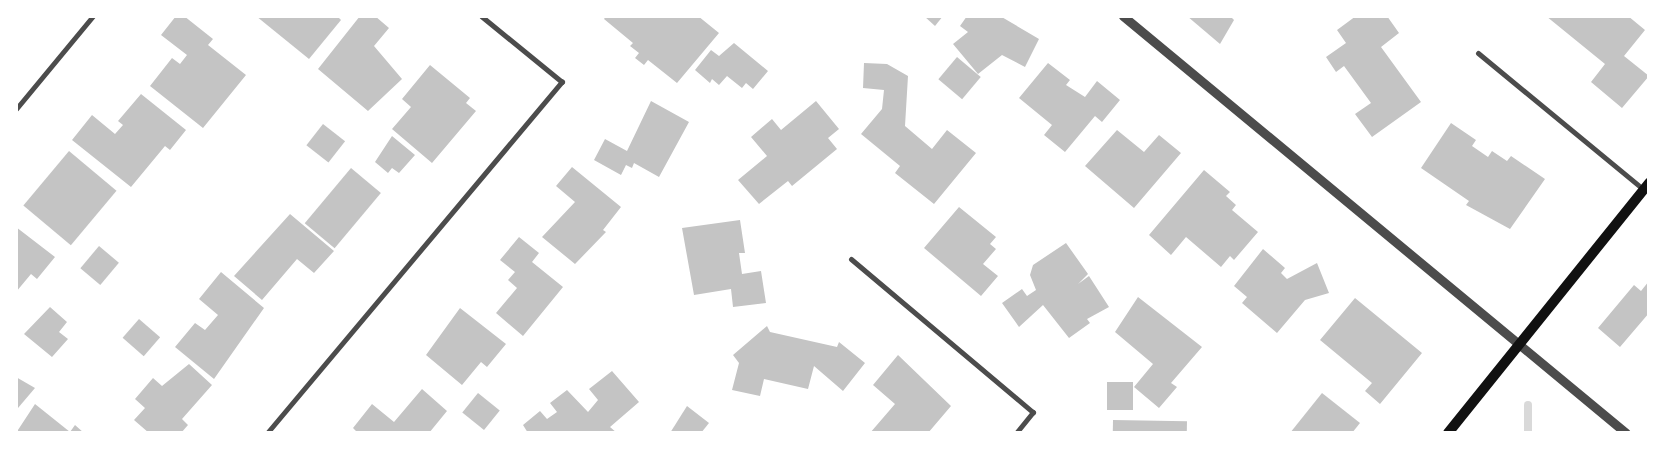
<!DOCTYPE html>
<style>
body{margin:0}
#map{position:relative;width:1665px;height:449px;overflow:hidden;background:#fff;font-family:Poppins,sans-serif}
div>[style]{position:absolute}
.stream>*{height:8px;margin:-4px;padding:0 4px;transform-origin:4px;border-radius:4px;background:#d9d9d9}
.building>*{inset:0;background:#c4c4c4;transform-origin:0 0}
.minor>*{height:5px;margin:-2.5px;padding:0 2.5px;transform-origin:2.5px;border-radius:2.5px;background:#4c4c4c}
.tertiary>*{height:9px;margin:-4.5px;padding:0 4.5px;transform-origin:4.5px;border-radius:4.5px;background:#4c4c4c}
.secondary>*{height:10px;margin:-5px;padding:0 5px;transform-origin:5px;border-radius:5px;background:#111}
span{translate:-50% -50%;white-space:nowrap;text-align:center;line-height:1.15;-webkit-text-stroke:4px #fff;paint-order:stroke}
.frame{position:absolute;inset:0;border:18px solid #fff;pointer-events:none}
</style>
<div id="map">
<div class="stream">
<i style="left:1528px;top:405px;width:28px;rotate:90deg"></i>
</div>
<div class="building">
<i style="clip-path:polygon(176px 16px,184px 16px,213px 39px,208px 45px,246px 75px,203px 128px,150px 86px,172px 58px,180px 64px,187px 55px,161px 35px)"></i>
<i style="clip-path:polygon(256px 16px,337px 16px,341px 20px,309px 59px)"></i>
<i style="clip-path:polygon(360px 16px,375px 16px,389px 28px,374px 46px,402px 79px,368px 111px,318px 69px)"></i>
<i style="clip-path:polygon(606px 16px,698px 16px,719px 33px,677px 83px,648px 60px,644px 65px,635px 58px,639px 53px,630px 46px,633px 43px,604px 19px)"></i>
<i style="clip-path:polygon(924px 16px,943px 16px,935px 26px)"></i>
<i style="clip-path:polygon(967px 16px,1000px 16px,1039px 39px,1025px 67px,1002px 55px,978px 74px,953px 44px,968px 32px,960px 26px)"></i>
<i style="clip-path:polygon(1187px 16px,1230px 16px,1234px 20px,1220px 44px)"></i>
<i style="clip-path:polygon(1356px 16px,1387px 16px,1399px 33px,1381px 47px,1421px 102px,1372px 137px,1355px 114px,1371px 103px,1344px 66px,1336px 72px,1326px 57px,1346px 43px,1337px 30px)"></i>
<i style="clip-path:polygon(1546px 16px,1628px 16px,1645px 30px,1624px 56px,1649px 76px,1622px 108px,1591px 82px,1605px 64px)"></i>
<i style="clip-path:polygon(734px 43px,768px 71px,753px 89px,746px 83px,742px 88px,727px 76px,719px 85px,712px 79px,710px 83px,695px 70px,711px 50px,719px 56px)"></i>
<i style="left:957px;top:57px;width:31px;height:29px;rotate:40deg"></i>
<i style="clip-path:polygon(864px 63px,887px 64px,908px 76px,905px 126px,932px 149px,947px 130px,976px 153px,934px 204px,895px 173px,900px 166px,861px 134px,882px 109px,884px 90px,863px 88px)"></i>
<i style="clip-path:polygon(1048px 63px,1070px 80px,1066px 85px,1085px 97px,1097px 81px,1120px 100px,1102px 122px,1095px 116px,1065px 152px,1044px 135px,1052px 125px,1019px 98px)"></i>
<i style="clip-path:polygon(430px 65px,470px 98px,466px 103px,476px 111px,432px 163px,392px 129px,411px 107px,402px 99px)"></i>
<i style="clip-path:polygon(141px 94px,186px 130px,170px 150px,165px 146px,131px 187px,72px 140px,92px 115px,115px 134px,123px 125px,118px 121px)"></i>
<i style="clip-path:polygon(651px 101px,689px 122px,659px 177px,634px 163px,632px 168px,626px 165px,621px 175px,594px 160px,605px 139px,627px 151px)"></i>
<i style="clip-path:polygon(816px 101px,839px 129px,828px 138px,837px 149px,792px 186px,788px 181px,759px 204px,738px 180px,767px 156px,751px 137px,772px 119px,781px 130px)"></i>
<i style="clip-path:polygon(1451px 123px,1476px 140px,1472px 146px,1488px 157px,1492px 151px,1507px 161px,1511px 156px,1545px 179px,1510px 229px,1466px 205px,1469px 201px,1421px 168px)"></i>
<i style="left:323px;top:124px;width:28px;height:27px;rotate:38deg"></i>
<i style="clip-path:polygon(1117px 130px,1144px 152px,1159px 135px,1181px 153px,1134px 208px,1085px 166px)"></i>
<i style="clip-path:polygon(392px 136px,415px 155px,399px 173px,392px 168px,388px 173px,375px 162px)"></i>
<i style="left:69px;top:151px;width:62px;height:71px;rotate:40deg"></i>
<i style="clip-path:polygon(572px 167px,621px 207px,603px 230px,606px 232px,575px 264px,542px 237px,575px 202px,556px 186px)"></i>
<i style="left:351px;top:168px;width:39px;height:72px;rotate:40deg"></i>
<i style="clip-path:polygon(1204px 170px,1230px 192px,1226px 196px,1236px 205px,1232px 210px,1258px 232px,1234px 260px,1230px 256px,1221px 267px,1186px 237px,1171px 255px,1149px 235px)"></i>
<i style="clip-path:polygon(959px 207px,996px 237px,990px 244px,996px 249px,983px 264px,998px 276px,981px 296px,924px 248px)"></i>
<i style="clip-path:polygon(290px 214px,334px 251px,314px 273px,297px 259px,262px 300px,234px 276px)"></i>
<i style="clip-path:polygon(740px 220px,745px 253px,739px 253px,742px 274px,761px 271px,766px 303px,733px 307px,731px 289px,694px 295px,682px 228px)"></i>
<i style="clip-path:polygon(16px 227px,55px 257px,37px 279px,31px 274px,16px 292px)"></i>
<i style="clip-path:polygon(519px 237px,539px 253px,532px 262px,563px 287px,523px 336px,496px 313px,517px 288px,508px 280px,515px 272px,500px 260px)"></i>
<i style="clip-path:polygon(1066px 243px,1088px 274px,1078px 284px,1089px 276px,1109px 307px,1087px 319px,1090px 323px,1069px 338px,1043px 305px,1019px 327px,1002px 303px,1022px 289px,1027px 296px,1036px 290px,1030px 275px,1033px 265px)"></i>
<i style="left:99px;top:246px;width:26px;height:29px;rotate:40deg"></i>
<i style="clip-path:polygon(1263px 249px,1285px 268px,1281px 273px,1287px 279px,1317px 263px,1329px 293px,1305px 300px,1277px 333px,1242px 303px,1247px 297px,1234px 286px)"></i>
<i style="clip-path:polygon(221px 272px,264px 308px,214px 379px,175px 347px,195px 323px,205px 330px,218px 315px,199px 299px)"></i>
<i style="clip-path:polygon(1649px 281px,1649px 313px,1620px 347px,1598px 328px,1634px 285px,1641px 291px)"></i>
<i style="clip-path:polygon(1138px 297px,1202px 347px,1171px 383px,1177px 387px,1159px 408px,1134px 387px,1153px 364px,1115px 332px)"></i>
<i style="clip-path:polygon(1355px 298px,1422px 353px,1380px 404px,1365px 391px,1372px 383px,1320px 340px)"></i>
<i style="clip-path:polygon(50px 307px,67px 322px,59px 332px,68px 339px,52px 357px,24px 334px)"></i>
<i style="clip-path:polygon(460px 308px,506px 344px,487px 367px,481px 362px,462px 385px,426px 355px)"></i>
<i style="left:139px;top:319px;width:28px;height:25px;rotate:41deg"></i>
<i style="clip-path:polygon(767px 326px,770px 332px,837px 347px,839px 342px,865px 363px,843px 391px,814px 366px,808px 389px,764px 379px,760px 396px,732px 390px,739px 363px,733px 355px)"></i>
<i style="clip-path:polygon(898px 355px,951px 406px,928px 433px,870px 433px,895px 404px,873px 385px)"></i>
<i style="clip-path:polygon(189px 364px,212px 385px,182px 419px,188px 425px,181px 433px,149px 433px,134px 420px,145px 408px,135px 399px,153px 378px,162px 386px)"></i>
<i style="clip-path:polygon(612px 371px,639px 402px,610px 427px,617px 433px,528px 433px,523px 425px,540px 411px,547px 419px,557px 412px,550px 403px,567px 390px,588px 412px,598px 400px,589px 389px)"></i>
<i style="clip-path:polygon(16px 377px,35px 388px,18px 408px,16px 407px)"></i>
<i style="left:1107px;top:382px;width:26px;height:28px"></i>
<i style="clip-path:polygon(422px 389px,447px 411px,429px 433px,358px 433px,353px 428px,372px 404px,394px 422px)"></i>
<i style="left:478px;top:393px;width:28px;height:25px;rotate:39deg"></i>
<i style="clip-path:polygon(1322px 393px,1360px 423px,1352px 433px,1290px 433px)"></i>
<i style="clip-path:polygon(35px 404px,70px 432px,75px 425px,84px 433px,16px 433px)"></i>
<i style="clip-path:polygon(687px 406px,709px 423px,701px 433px,670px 433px)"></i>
<i style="left:1113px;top:420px;width:74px;height:13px;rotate:1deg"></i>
</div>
<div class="minor">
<i style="left:1478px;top:53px;width:214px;rotate:39.5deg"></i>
<i style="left:16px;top:109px;width:121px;rotate:-50.4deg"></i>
<i style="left:851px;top:259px;width:238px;rotate:40.1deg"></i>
<i style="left:1033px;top:412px;width:27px;rotate:129deg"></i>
<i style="left:267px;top:433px;width:459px;rotate:-50deg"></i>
<i style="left:562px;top:82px;width:104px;rotate:-140.8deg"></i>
</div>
<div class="tertiary">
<i style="left:1123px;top:16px;width:653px;rotate:39.66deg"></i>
</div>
<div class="secondary">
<i style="left:1448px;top:433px;width:321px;rotate:-51.2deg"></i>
</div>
<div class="frame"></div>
</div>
